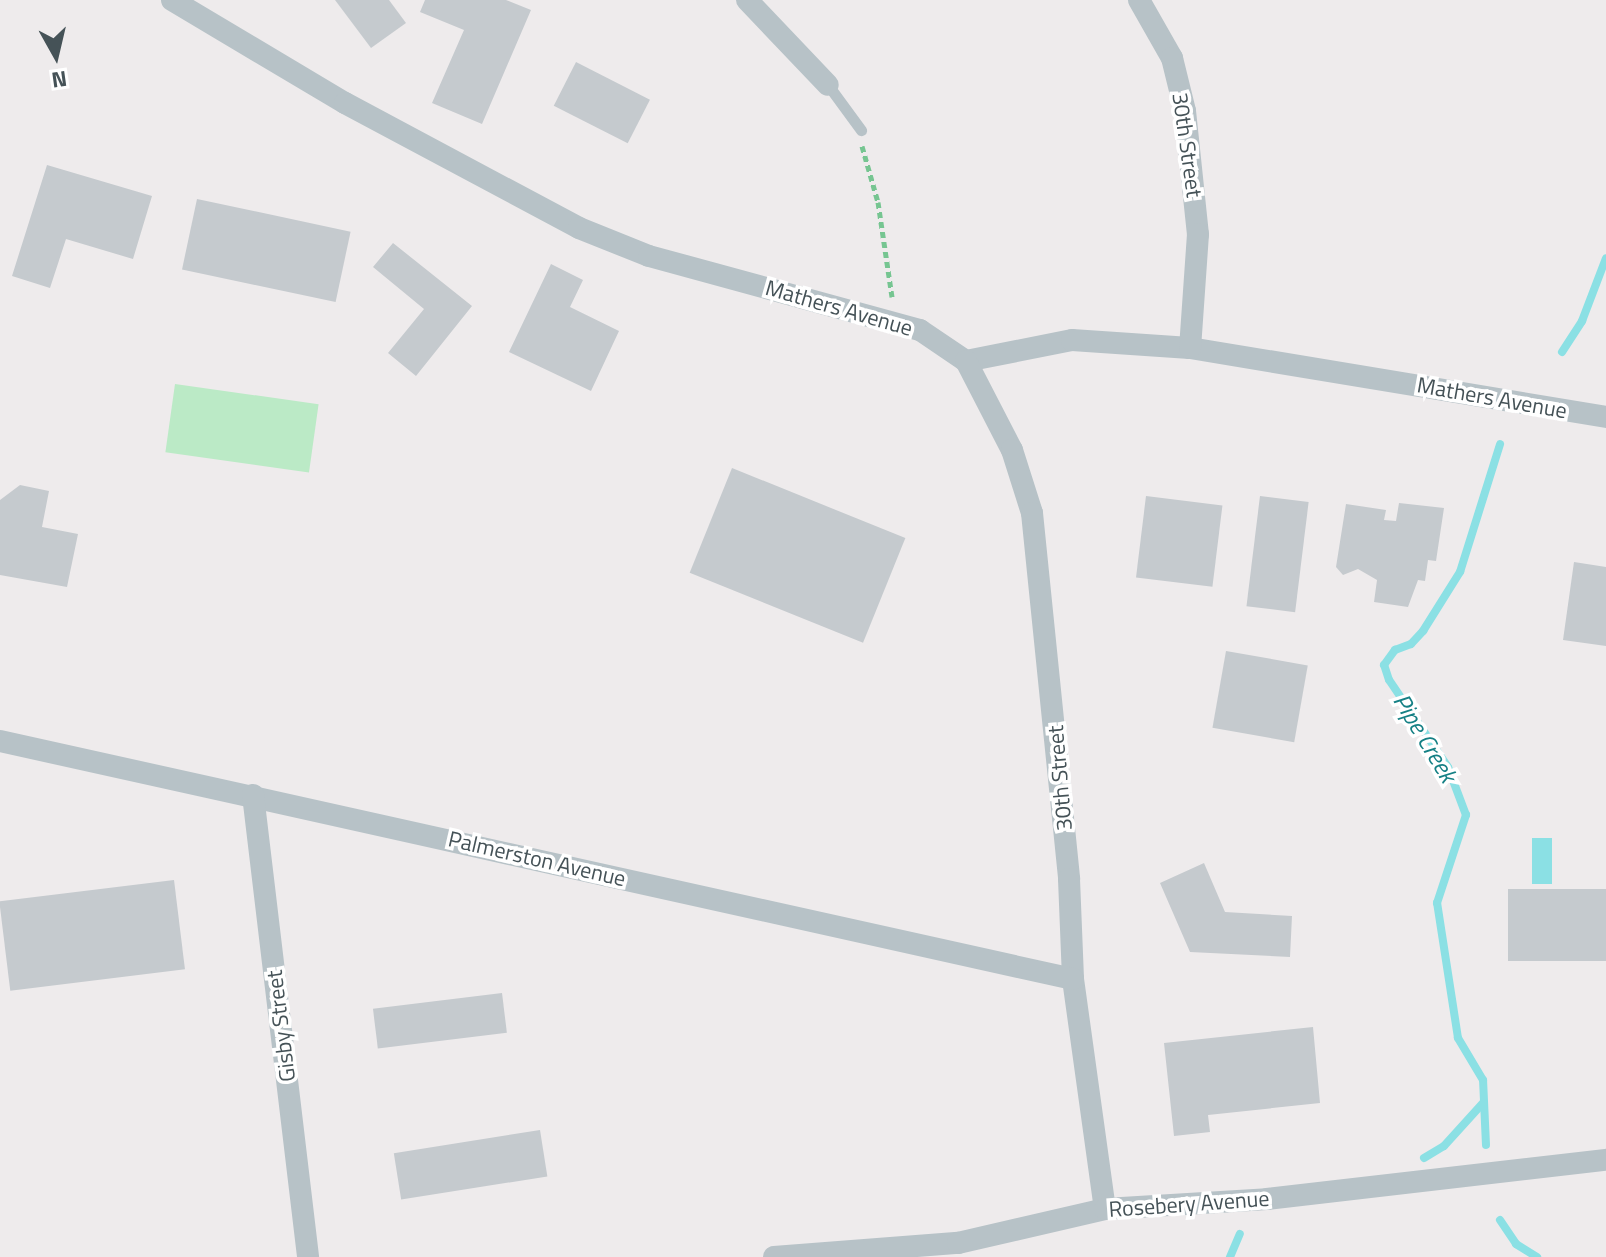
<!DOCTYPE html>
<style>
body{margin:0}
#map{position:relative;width:1606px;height:1257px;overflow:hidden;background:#eeebec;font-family:"Titillium Web",sans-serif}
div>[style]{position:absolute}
.green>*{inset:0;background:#bbeac6;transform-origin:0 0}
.water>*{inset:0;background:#8be0e4;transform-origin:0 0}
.stream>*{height:8px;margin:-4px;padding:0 4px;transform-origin:4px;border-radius:4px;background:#8be0e4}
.building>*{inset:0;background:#c5cace;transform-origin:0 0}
.path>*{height:5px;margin-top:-2.5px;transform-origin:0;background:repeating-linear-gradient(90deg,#76c591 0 6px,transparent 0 10px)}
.lane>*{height:11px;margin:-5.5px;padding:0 5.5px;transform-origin:5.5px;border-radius:5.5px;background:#b7c2c7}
.street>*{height:22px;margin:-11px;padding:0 11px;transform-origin:11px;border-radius:11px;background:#b7c2c7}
span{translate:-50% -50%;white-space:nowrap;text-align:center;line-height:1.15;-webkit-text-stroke:7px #fff;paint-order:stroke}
.street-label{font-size:22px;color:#455257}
.water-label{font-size:24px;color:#158085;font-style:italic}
.north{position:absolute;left:16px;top:16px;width:80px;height:80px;-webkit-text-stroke:6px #fff;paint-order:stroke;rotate:172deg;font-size:22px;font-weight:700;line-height:32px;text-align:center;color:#455257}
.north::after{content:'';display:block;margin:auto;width:28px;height:36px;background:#455257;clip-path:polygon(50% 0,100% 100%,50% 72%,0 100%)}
</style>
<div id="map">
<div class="green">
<i style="left:175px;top:384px;width:145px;height:69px;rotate:8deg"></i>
</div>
<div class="water">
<i style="left:1532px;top:838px;width:20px;height:46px"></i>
</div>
<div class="stream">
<i style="left:1562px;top:352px;width:37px;rotate:-57deg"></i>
<i style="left:1582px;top:321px;width:67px;rotate:-69.1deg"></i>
<i style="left:1486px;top:1145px;width:65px;rotate:-92.6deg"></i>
<i style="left:1483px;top:1080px;width:49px;rotate:-120.8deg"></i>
<i style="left:1458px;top:1038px;width:137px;rotate:-98.8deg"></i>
<i style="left:1437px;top:903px;width:93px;rotate:-71.8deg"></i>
<i style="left:1466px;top:815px;width:51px;rotate:-110.6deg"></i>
<i style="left:1448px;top:767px;width:105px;rotate:-124.1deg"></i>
<i style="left:1389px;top:680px;width:16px;rotate:-108deg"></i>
<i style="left:1384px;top:665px;width:19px;rotate:-54deg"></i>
<i style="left:1395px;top:650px;width:17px;rotate:-21deg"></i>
<i style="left:1411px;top:644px;width:18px;rotate:-47deg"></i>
<i style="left:1423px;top:631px;width:70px;rotate:-57.9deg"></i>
<i style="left:1460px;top:572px;width:134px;rotate:-72.6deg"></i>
<i style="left:1424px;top:1158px;width:23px;rotate:-31deg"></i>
<i style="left:1444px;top:1146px;width:58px;rotate:-47.8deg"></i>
<i style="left:1500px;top:1220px;width:29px;rotate:56deg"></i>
<i style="left:1516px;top:1244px;width:25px;rotate:32deg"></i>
<i style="left:1230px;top:1257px;width:25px;rotate:-67deg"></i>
</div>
<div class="building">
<i style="clip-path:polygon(335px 0,389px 0,406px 23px,371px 48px)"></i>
<i style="clip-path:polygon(425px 0,506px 0,531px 10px,482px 124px,432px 103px,464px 30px,420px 12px)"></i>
<i style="left:576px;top:62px;width:83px;height:49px;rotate:27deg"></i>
<i style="clip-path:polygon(47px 165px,152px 196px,133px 259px,66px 239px,50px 288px,12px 276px)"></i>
<i style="left:197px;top:199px;width:157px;height:72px;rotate:12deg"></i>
<i style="clip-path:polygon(393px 243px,472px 306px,416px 376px,388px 353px,424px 309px,373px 267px)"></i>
<i style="clip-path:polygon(551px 264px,583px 280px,570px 307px,619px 331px,591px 391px,509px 352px)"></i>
<i style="left:732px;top:468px;width:187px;height:113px;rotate:22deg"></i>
<i style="clip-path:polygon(20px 485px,49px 491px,42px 527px,78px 534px,67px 587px,0 575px,0 500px)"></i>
<i style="left:1146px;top:496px;width:77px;height:82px;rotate:7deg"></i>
<i style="left:1260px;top:496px;width:49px;height:111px;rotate:7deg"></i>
<i style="clip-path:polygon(1399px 503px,1444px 508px,1436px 561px,1428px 560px,1425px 581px,1418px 580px,1408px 607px,1374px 602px,1377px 580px,1358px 569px,1343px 575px,1336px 567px,1346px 504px,1386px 510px,1384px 520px,1396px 521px)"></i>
<i style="clip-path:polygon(1574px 562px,1606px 567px,1606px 646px,1563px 640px)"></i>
<i style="left:1226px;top:651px;width:83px;height:78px;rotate:10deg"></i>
<i style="clip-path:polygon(1204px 863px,1225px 912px,1292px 916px,1290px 957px,1190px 952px,1160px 883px)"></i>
<i style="left:174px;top:880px;width:90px;height:176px;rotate:83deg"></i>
<i style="left:1606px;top:889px;width:72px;height:98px;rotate:90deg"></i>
<i style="left:502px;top:993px;width:40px;height:130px;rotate:83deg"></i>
<i style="clip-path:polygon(1313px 1027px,1320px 1103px,1208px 1115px,1210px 1132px,1174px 1136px,1164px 1043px)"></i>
<i style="left:540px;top:1130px;width:47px;height:148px;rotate:81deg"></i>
</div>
<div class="path">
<i style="left:862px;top:146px;width:58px;rotate:74.1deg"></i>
<i style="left:878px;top:202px;width:96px;rotate:81.6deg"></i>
</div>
<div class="lane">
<i style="left:828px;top:85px;width:56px;rotate:53.7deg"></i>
</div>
<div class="street">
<i style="left:172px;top:0;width:201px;rotate:30.8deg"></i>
<i style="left:345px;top:103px;width:265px;rotate:28.1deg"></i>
<i style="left:579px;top:228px;width:75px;rotate:21.8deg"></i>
<i style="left:649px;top:256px;width:281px;rotate:15.3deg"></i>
<i style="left:920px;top:330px;width:55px;rotate:34deg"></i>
<i style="left:966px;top:361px;width:108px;rotate:-11.2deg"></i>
<i style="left:1072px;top:340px;width:118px;rotate:3.9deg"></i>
<i style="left:1190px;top:348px;width:422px;rotate:9.4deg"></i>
<i style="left:747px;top:0;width:117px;rotate:46.4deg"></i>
<i style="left:1139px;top:0;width:67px;rotate:60.4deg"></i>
<i style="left:1172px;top:58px;width:55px;rotate:76.2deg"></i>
<i style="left:1185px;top:111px;width:124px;rotate:84deg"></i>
<i style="left:1198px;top:234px;width:114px;rotate:94deg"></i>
<i style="left:966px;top:361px;width:100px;rotate:62.7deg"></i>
<i style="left:1012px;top:450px;width:66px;rotate:72.4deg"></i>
<i style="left:1032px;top:513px;width:368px;rotate:84.2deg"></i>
<i style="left:1069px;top:879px;width:100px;rotate:87.7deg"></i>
<i style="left:1073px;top:979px;width:232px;rotate:82.1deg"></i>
<i style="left:0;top:741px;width:1099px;rotate:12.51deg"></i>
<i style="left:253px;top:795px;width:465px;rotate:83.2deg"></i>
<i style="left:774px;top:1257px;width:185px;rotate:-4.4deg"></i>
<i style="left:958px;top:1243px;width:151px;rotate:-13deg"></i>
<i style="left:1105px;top:1209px;width:162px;rotate:-3.5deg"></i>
<i style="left:1267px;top:1199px;width:341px;rotate:-6.6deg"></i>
</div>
<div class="street-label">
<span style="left:1187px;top:145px;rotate:82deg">30th Street</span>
<span style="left:839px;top:308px;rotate:16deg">Mathers Avenue</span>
<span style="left:1492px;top:398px;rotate:10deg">Mathers Avenue</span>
<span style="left:1060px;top:778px;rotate:-95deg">30th Street</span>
<span style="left:537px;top:859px;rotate:13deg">Palmerston Avenue</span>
<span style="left:281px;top:1026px;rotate:-97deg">Gisby Street</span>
<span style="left:1189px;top:1204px;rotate:-4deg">Rosebery Avenue</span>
</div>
<div class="water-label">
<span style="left:1425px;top:738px;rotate:59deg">Pipe Creek</span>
</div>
<div class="north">N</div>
</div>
